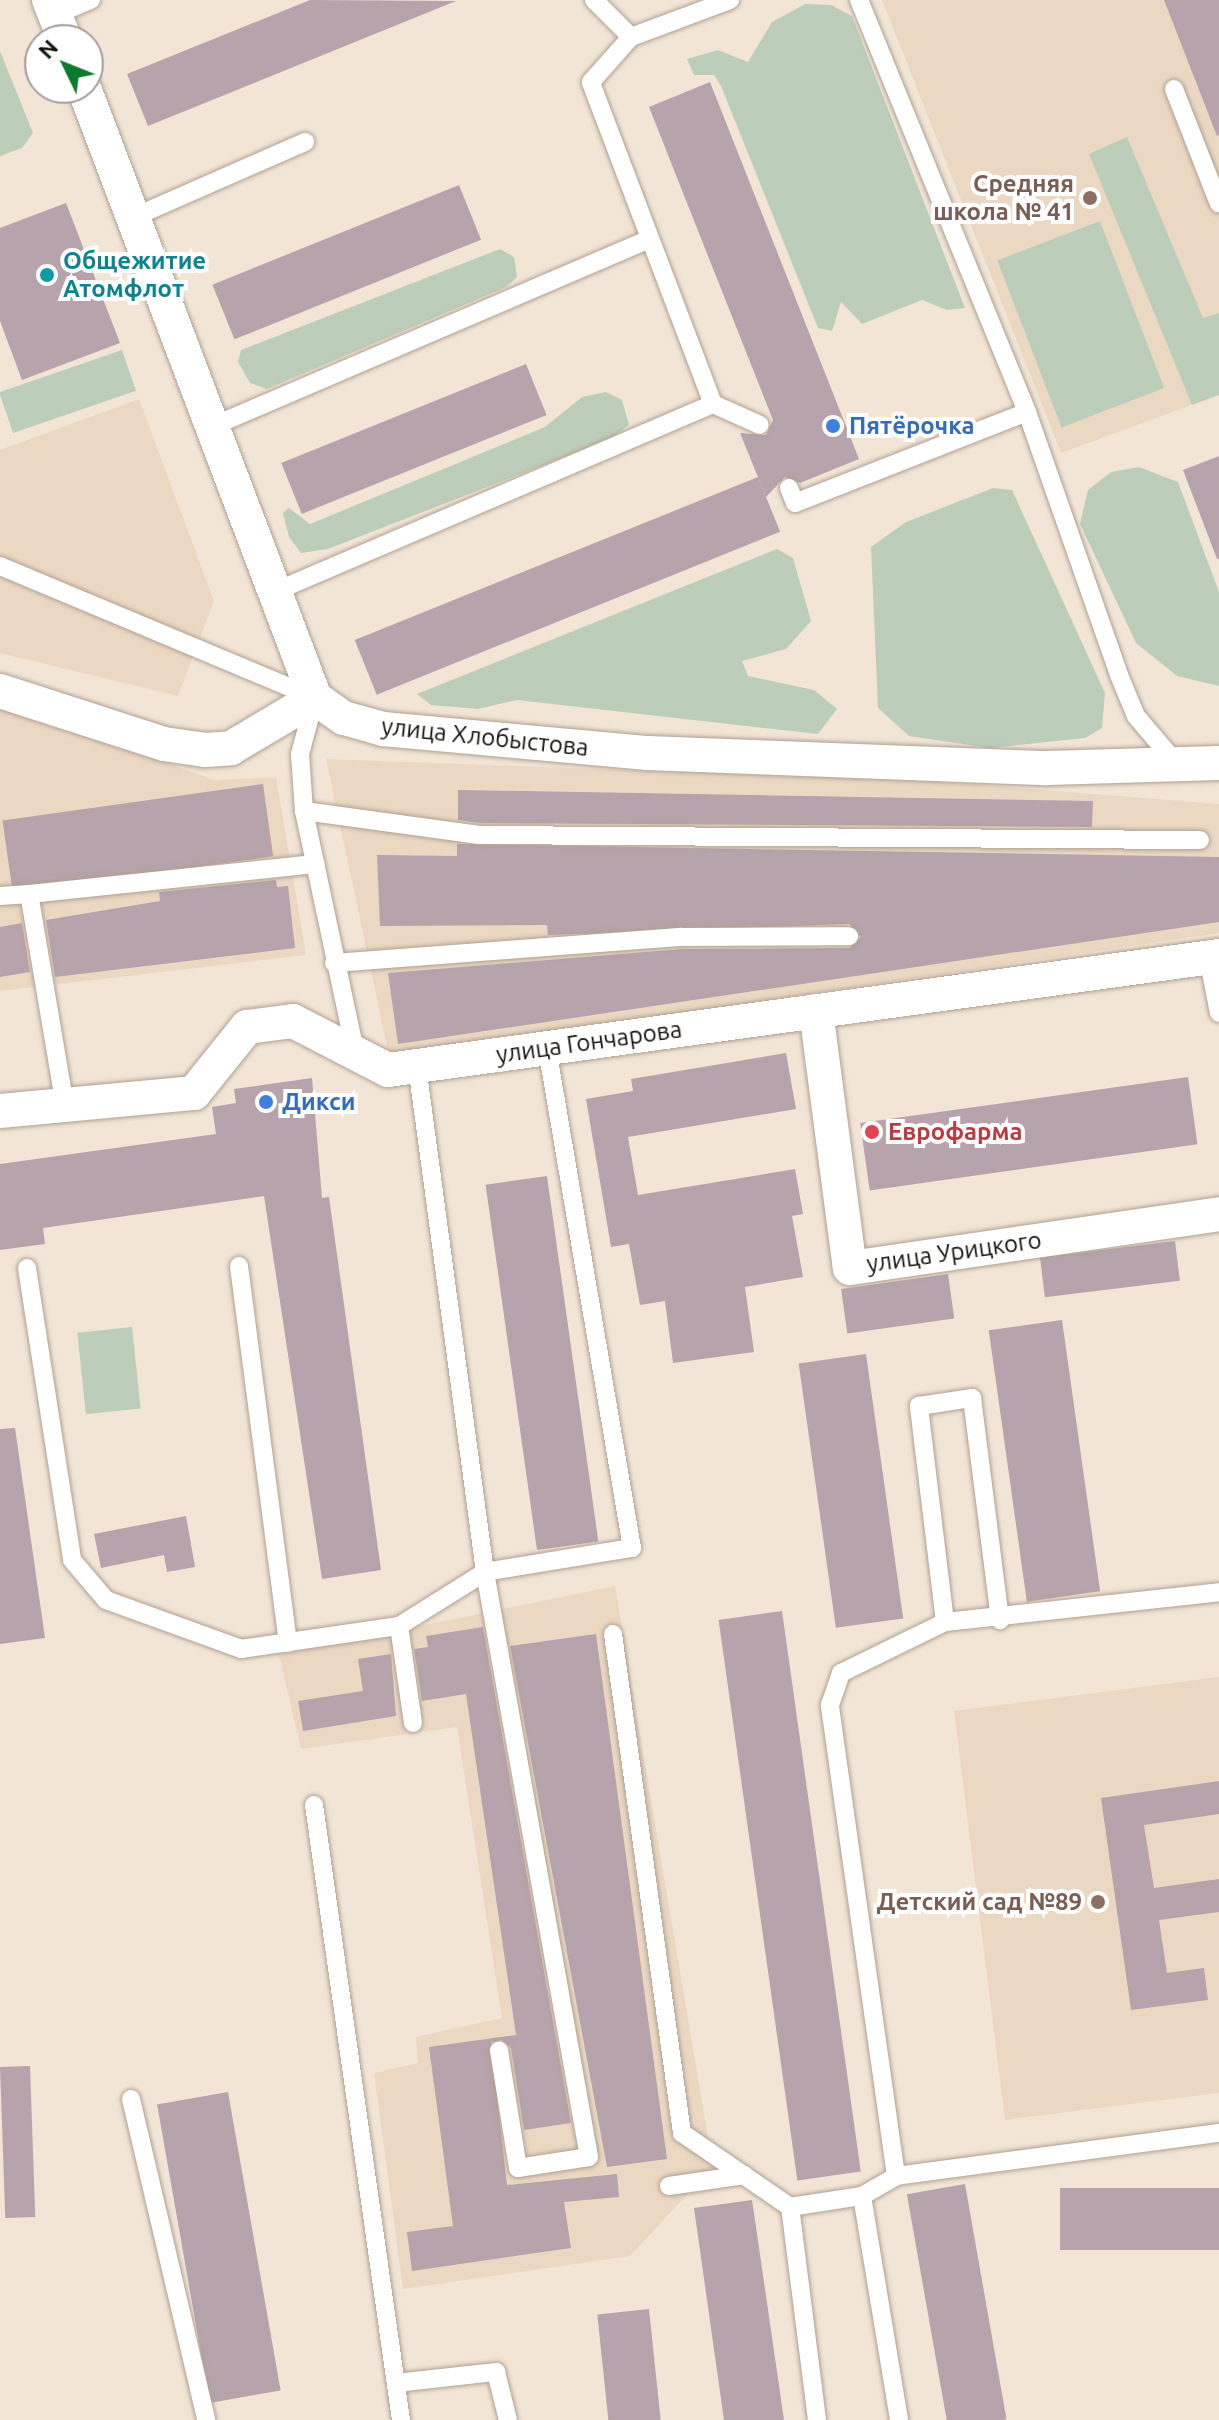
<!DOCTYPE html>
<meta charset="utf-8">
<style>
body{margin:0}
#map{position:relative;width:1219px;height:2420px;overflow:hidden;background:#f3e5d6;font-family:Ubuntu,sans-serif}
div>[style]{position:absolute}
.built>*{inset:0;background:#ebd8c3}
.green>*{inset:0;background:#bcceb9;transform-origin:0 0}
.building>*{inset:0;background:#b7a3ab;transform-origin:0 0}
.roads{filter:drop-shadow(0 0 2px #aea192) drop-shadow(0 0 2px #aea192)}
.lane>*{height:18px;margin:-9px;padding:0 9px;transform-origin:9px;border-radius:9px;background:#fff}
.street>*{height:34px;margin:-17px;padding:0 17px;transform-origin:17px;border-radius:17px;background:#fff}
.dots>*{width:22px;height:22px;translate:-50% -50%;box-sizing:border-box;border:4px solid #fff;border-radius:50%}
span{translate:-50% -50%;white-space:nowrap;text-align:center;line-height:1.15;-webkit-text-stroke:8px #fff;paint-order:stroke}
.education-label{font-size:24px;color:#785e54;font-weight:700}
.right{translate:-100% -50%;text-align:right}
.culture-label{font-size:24px;color:#0d838f;font-weight:700}
.left{translate:0 -50%;text-align:left}
.shop-label{font-size:24px;color:#366cbe;font-weight:700}
.street-label{font-size:24px;color:#14100b}
.health-label{font-size:24px;color:#be3a42;font-weight:700}
.north{position:absolute;left:24px;top:24px;width:80px;height:80px;box-sizing:border-box;background:#fff;border:2px solid #a19f9d;border-radius:50%;rotate:313deg;font-size:22px;font-weight:700;line-height:32px;text-align:center;color:#14100b}
.north::after{content:'';display:block;margin:auto;width:28px;height:36px;background:#0f792d;clip-path:polygon(50% 0,100% 100%,50% 72%,0 100%)}
</style>
<div id="map">
<div class="built">
<i style="clip-path:polygon(882px 0,1219px 0,1219px 395px,1061px 453px)"></i>
<i style="clip-path:polygon(139px 399px,214px 601px,178px 696px,0 653px,0 450px)"></i>
<i style="clip-path:polygon(0 704px,215px 780px,276px 777px,306px 955px,0 991px)"></i>
<i style="clip-path:polygon(326px 759px,943px 782px,1219px 804px,1219px 933px,389px 1056px)"></i>
<i style="clip-path:polygon(615px 1586px,713px 2167px,630px 2256px,403px 2289px,374px 2073px,418px 2063px,416px 2037px,502px 2018px,457px 1727px,301px 1749px,279px 1655px)"></i>
<i style="clip-path:polygon(1219px 1677px,1219px 2093px,1005px 2120px,954px 1711px)"></i>
</div>
<div class="green">
<i style="clip-path:polygon(805px 4px,831px 5px,852px 16px,965px 308px,947px 310px,922px 300px,862px 324px,841px 302px,832px 331px,818px 328px,721px 86px,714px 75px,694px 75px,687px 59px,718px 50px,748px 62px,772px 22px)"></i>
<i style="clip-path:polygon(0 51px,33px 133px,22px 148px,0 156px)"></i>
<i style="clip-path:polygon(1127px 137px,1203px 318px,1219px 313px,1219px 395px,1192px 405px,1089px 154px)"></i>
<i style="left:1100px;top:221px;width:179px;height:110px;rotate:69deg"></i>
<i style="clip-path:polygon(500px 249px,514px 257px,517px 277px,506px 287px,267px 389px,250px 383px,238px 362px,241px 350px)"></i>
<i style="left:122px;top:350px;width:43px;height:130px;rotate:71deg"></i>
<i style="clip-path:polygon(606px 392px,622px 400px,629px 425px,610px 439px,328px 549px,301px 553px,289px 537px,283px 513px,289px 508px,310px 524px,545px 427px,582px 397px)"></i>
<i style="clip-path:polygon(1139px 467px,1178px 482px,1219px 592px,1219px 686px,1177px 676px,1136px 643px,1080px 524px,1088px 490px,1111px 472px)"></i>
<i style="clip-path:polygon(993px 488px,1012px 490px,1105px 693px,1102px 728px,1085px 738px,990px 748px,909px 736px,878px 708px,871px 547px,906px 522px)"></i>
<i style="clip-path:polygon(777px 549px,793px 558px,811px 621px,786px 649px,742px 661px,748px 676px,814px 690px,837px 709px,818px 734px,517px 700px,478px 709px,431px 705px,417px 694px)"></i>
<i style="left:132px;top:1327px;width:82px;height:55px;rotate:84deg"></i>
</div>
<div class="building">
<i style="clip-path:polygon(310px 0,456px 1px,148px 126px,127px 74px)"></i>
<i style="clip-path:polygon(1164px 0,1219px 0,1219px 135px,1217px 136px)"></i>
<i style="clip-path:polygon(710px 82px,859px 459px,800px 483px,785px 477px,766px 497px,740px 433px,766px 435px,773px 420px,649px 107px)"></i>
<i style="left:459px;top:185px;width:59px;height:266px;rotate:68deg"></i>
<i style="clip-path:polygon(66px 203px,120px 343px,22px 380px,0 321px,0 228px)"></i>
<i style="left:526px;top:364px;width:55px;height:264px;rotate:68deg"></i>
<i style="clip-path:polygon(1219px 456px,1219px 559px,1217px 559px,1183px 470px)"></i>
<i style="left:758px;top:477px;width:59px;height:435px;rotate:68deg"></i>
<i style="left:263px;top:784px;width:73px;height:263px;rotate:82deg"></i>
<i style="clip-path:polygon(458px 790px,1093px 801px,1092px 827px,480px 823px,458px 820px)"></i>
<i style="clip-path:polygon(457px 844px,1219px 857px,1219px 922px,398px 1044px,388px 973px,682px 949px,849px 948px,861px 937px,849px 924px,548px 935px,547px 925px,380px 926px,377px 855px,457px 856px)"></i>
<i style="clip-path:polygon(276px 880px,277px 887px,288px 886px,295px 948px,55px 977px,46px 920px,160px 901px,159px 892px)"></i>
<i style="clip-path:polygon(22px 923px,30px 972px,0 977px,0 927px)"></i>
<i style="clip-path:polygon(786px 1053px,796px 1109px,628px 1137px,638px 1195px,795px 1169px,803px 1214px,792px 1216px,803px 1277px,745px 1287px,754px 1352px,673px 1363px,665px 1301px,640px 1305px,629px 1244px,611px 1247px,586px 1099px,633px 1091px,631px 1079px)"></i>
<i style="left:1188px;top:1077px;width:68px;height:331px;rotate:82deg"></i>
<i style="clip-path:polygon(312px 1078px,322px 1198px,329px 1197px,381px 1570px,322px 1579px,264px 1196px,43px 1228px,45px 1244px,0 1250px,0 1164px,216px 1134px,212px 1107px,236px 1103px,234px 1089px)"></i>
<i style="left:547px;top:1176px;width:369px;height:62px;rotate:82deg"></i>
<i style="left:1175px;top:1241px;width:40px;height:136px;rotate:83deg"></i>
<i style="left:948px;top:1274px;width:45px;height:108px;rotate:82deg"></i>
<i style="left:1062px;top:1320px;width:274px;height:74px;rotate:82deg"></i>
<i style="left:866px;top:1354px;width:267px;height:68px;rotate:82deg"></i>
<i style="clip-path:polygon(15px 1428px,45px 1638px,0 1644px,0 1429px)"></i>
<i style="clip-path:polygon(186px 1516px,195px 1567px,167px 1572px,164px 1555px,101px 1568px,94px 1534px)"></i>
<i style="left:782px;top:1611px;width:566px;height:64px;rotate:82deg"></i>
<i style="clip-path:polygon(483px 1627px,571px 2123px,524px 2130px,511px 2048px,502px 2040px,491px 2042px,507px 2185px,617px 2174px,619px 2197px,564px 2202px,571px 2248px,412px 2271px,407px 2232px,453px 2226px,429px 2047px,516px 2035px,466px 1694px,422px 1701px,414px 1649px,428px 1647px,426px 1636px)"></i>
<i style="clip-path:polygon(596px 1634px,667px 2159px,607px 2167px,510px 1646px)"></i>
<i style="clip-path:polygon(391px 1654px,396px 1716px,303px 1731px,298px 1701px,363px 1691px,358px 1659px)"></i>
<i style="clip-path:polygon(1219px 1781px,1219px 1814px,1144px 1825px,1154px 1888px,1219px 1879px,1219px 1912px,1159px 1920px,1167px 1973px,1204px 1968px,1208px 2000px,1131px 2010px,1101px 1798px)"></i>
<i style="left:30px;top:2066px;width:151px;height:30px;rotate:88deg"></i>
<i style="left:228px;top:2092px;width:303px;height:72px;rotate:80deg"></i>
<i style="left:965px;top:2184px;width:239px;height:59px;rotate:80deg"></i>
<i style="left:1219px;top:2188px;width:62px;height:159px;rotate:90deg"></i>
<i style="clip-path:polygon(752px 2200px,757px 2234px,784px 2420px,724px 2420px,694px 2208px)"></i>
<i style="left:649px;top:2309px;width:112px;height:52px;rotate:84deg"></i>
</div>
<div class="roads">
<div class="lane">
<i style="left:594px;top:0;width:52px;rotate:45deg"></i>
<i style="left:859px;top:0;width:445px;rotate:67.8deg"></i>
<i style="left:1027px;top:412px;width:279px;rotate:70.7deg"></i>
<i style="left:1119px;top:675px;width:44px;rotate:67.5deg"></i>
<i style="left:1136px;top:716px;width:60px;rotate:49.7deg"></i>
<i style="left:55px;top:15px;width:39px;rotate:-23deg"></i>
<i style="left:1174px;top:89px;width:123px;rotate:68.6deg"></i>
<i style="left:134px;top:217px;width:187px;rotate:-23.7deg"></i>
<i style="left:713px;top:404px;width:51px;rotate:24.1deg"></i>
<i style="left:211px;top:427px;width:472px;rotate:-23.2deg"></i>
<i style="left:789px;top:488px;width:16px;rotate:68deg"></i>
<i style="left:795px;top:503px;width:249px;rotate:-21.4deg"></i>
<i style="left:0;top:566px;width:342px;rotate:22.7deg"></i>
<i style="left:315px;top:698px;width:58px;rotate:105deg"></i>
<i style="left:300px;top:754px;width:57px;rotate:86deg"></i>
<i style="left:304px;top:811px;width:249px;rotate:78deg"></i>
<i style="left:274px;top:592px;width:478px;rotate:-23.2deg"></i>
<i style="left:713px;top:404px;width:344px;rotate:-110.8deg"></i>
<i style="left:591px;top:82px;width:60px;rotate:-48.4deg"></i>
<i style="left:631px;top:37px;width:106px;rotate:-20.5deg"></i>
<i style="left:304px;top:811px;width:177px;rotate:7.8deg"></i>
<i style="left:479px;top:835px;width:721px;rotate:0.4deg"></i>
<i style="left:0;top:896px;width:29px;rotate:-4deg"></i>
<i style="left:1208px;top:957px;width:57px;rotate:78.9deg"></i>
<i style="left:334px;top:963px;width:349px;rotate:-4.3deg"></i>
<i style="left:682px;top:937px;width:167px;rotate:-0.3deg"></i>
<i style="left:417px;top:1066px;width:511px;rotate:82.35deg"></i>
<i style="left:485px;top:1572px;width:594px;rotate:79.92deg"></i>
<i style="left:589px;top:2157px;width:72px;rotate:171.2deg"></i>
<i style="left:518px;top:2168px;width:119px;rotate:-99.2deg"></i>
<i style="left:65px;top:1106px;width:215px;rotate:-99.6deg"></i>
<i style="left:29px;top:894px;width:288px;rotate:-6deg"></i>
<i style="left:239px;top:1266px;width:380px;rotate:82.6deg"></i>
<i style="left:27px;top:1268px;width:295px;rotate:81.2deg"></i>
<i style="left:72px;top:1560px;width:52px;rotate:49.6deg"></i>
<i style="left:106px;top:1600px;width:144px;rotate:19.9deg"></i>
<i style="left:241px;top:1649px;width:160px;rotate:-8.3deg"></i>
<i style="left:399px;top:1626px;width:102px;rotate:-32.1deg"></i>
<i style="left:485px;top:1572px;width:149px;rotate:-9.3deg"></i>
<i style="left:632px;top:1548px;width:507px;rotate:-99.65deg"></i>
<i style="left:945px;top:1622px;width:218px;rotate:-96.9deg"></i>
<i style="left:919px;top:1406px;width:54px;rotate:-8.6deg"></i>
<i style="left:972px;top:1398px;width:224px;rotate:82.8deg"></i>
<i style="left:399px;top:1626px;width:98px;rotate:81.8deg"></i>
<i style="left:613px;top:1634px;width:504px;rotate:82.13deg"></i>
<i style="left:682px;top:2133px;width:131px;rotate:34.4deg"></i>
<i style="left:314px;top:1805px;width:621px;rotate:81.95deg"></i>
<i style="left:131px;top:2099px;width:330px;rotate:76.8deg"></i>
<i style="left:896px;top:2176px;width:476px;rotate:-98deg"></i>
<i style="left:830px;top:1705px;width:34px;rotate:-71deg"></i>
<i style="left:841px;top:1673px;width:116px;rotate:-26.1deg"></i>
<i style="left:945px;top:1622px;width:276px;rotate:-6.2deg"></i>
<i style="left:669px;top:2186px;width:76px;rotate:-8.3deg"></i>
<i style="left:862px;top:2196px;width:39px;rotate:-30deg"></i>
<i style="left:896px;top:2176px;width:326px;rotate:-7.6deg"></i>
<i style="left:396px;top:2383px;width:101px;rotate:-6.3deg"></i>
<i style="left:496px;top:2372px;width:49px;rotate:76deg"></i>
<i style="left:817px;top:2420px;width:215px;rotate:-97.2deg"></i>
<i style="left:790px;top:2207px;width:73px;rotate:-8.7deg"></i>
<i style="left:862px;top:2196px;width:227px;rotate:80.6deg"></i>
</div>
<div class="street">
<i style="left:49px;top:0;width:43px;rotate:68.2deg"></i>
<i style="left:84px;top:88px;width:652px;rotate:69.26deg"></i>
<i style="left:315px;top:698px;width:35px;rotate:35deg"></i>
<i style="left:344px;top:718px;width:41px;rotate:15.8deg"></i>
<i style="left:383px;top:729px;width:266px;rotate:5.2deg"></i>
<i style="left:648px;top:753px;width:399px;rotate:2.2deg"></i>
<i style="left:1047px;top:768px;width:172px;rotate:-1.7deg"></i>
<i style="left:0;top:691px;width:172px;rotate:17.9deg"></i>
<i style="left:164px;top:744px;width:41px;rotate:8.3deg"></i>
<i style="left:205px;top:750px;width:26px;rotate:-4deg"></i>
<i style="left:231px;top:748px;width:98px;rotate:-30.8deg"></i>
<i style="left:816px;top:1011px;width:259px;rotate:82.5deg"></i>
<i style="left:850px;top:1268px;width:373px;rotate:-8.3deg"></i>
<i style="left:0;top:1111px;width:195px;rotate:-5.3deg"></i>
<i style="left:194px;top:1093px;width:85px;rotate:-51.2deg"></i>
<i style="left:247px;top:1027px;width:46px;rotate:-7.4deg"></i>
<i style="left:293px;top:1021px;width:107px;rotate:27.3deg"></i>
<i style="left:388px;top:1070px;width:839px;rotate:-7.81deg"></i>
</div>
</div>
<div class="dots">
<i style="left:1090px;top:198px;background:#8d6e63"></i>
<i style="left:47px;top:275px;background:#0f9aa8"></i>
<i style="left:833px;top:426px;background:#3f7fe0"></i>
<i style="left:266px;top:1102px;background:#3f7fe0"></i>
<i style="left:872px;top:1132px;background:#e0444e"></i>
<i style="left:1098px;top:1902px;background:#8d6e63"></i>
</div>
<div class="education-label">
<span class="right" style="left:1074px;top:198px">Средняя<br>школа № 41</span>
<span class="right" style="left:1082px;top:1902px">Детский сад №89</span>
</div>
<div class="culture-label">
<span class="left" style="left:63px;top:275px">Общежитие<br>Атомфлот</span>
</div>
<div class="shop-label">
<span class="left" style="left:849px;top:426px">Пятёрочка</span>
<span class="left" style="left:282px;top:1102px">Дикси</span>
</div>
<div class="street-label">
<span style="left:485px;top:737px;rotate:6deg">улица Хлобыстова</span>
<span style="left:589px;top:1042px;rotate:-8deg">улица Гончарова</span>
<span style="left:954px;top:1252px;rotate:-8deg">улица Урицкого</span>
</div>
<div class="health-label">
<span class="left" style="left:888px;top:1132px">Еврофарма</span>
</div>
<div class="north">N</div>
</div>
